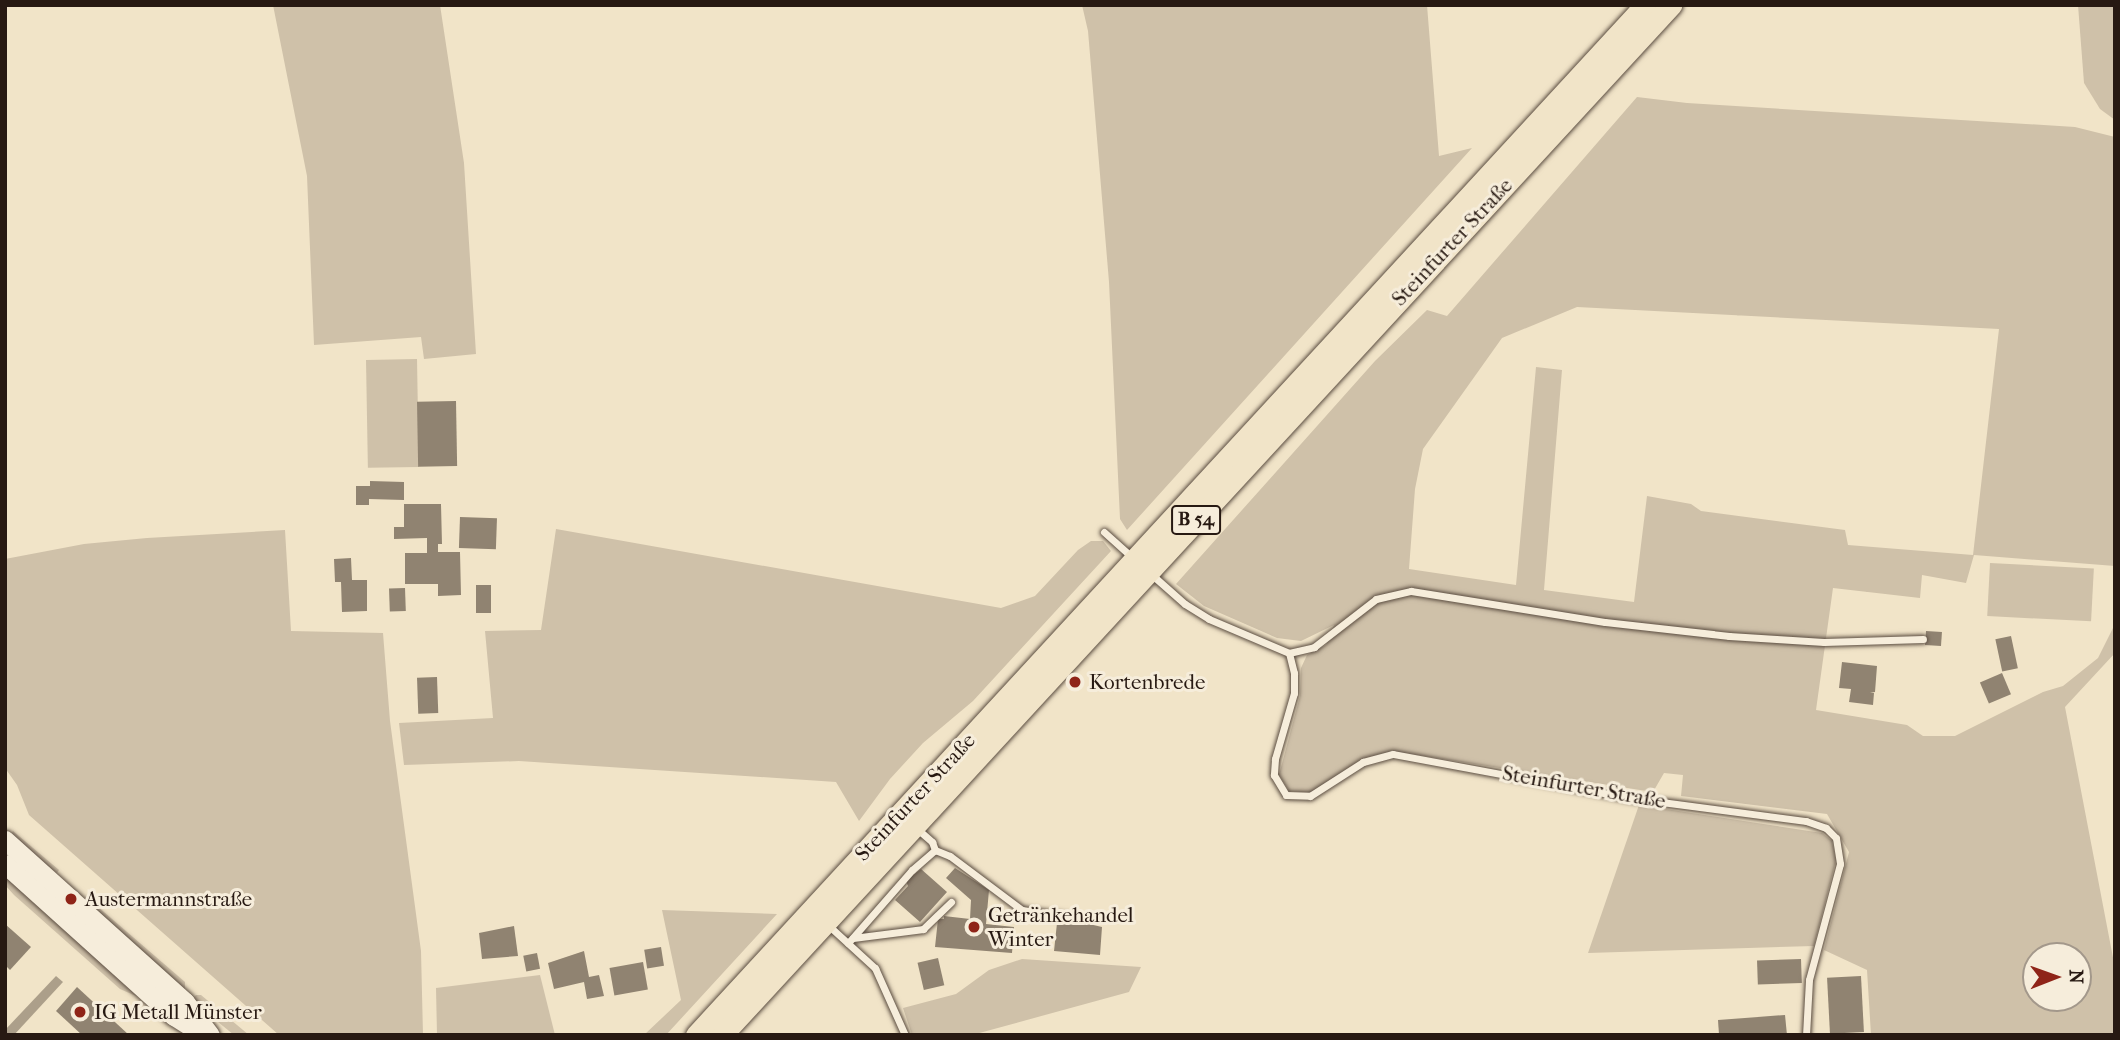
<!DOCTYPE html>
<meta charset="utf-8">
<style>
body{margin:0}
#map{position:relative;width:2120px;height:1040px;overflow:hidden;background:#f1e4c8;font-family:"IM FELL French Canon",serif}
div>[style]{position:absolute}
.green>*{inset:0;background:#cfc1a9;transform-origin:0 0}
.water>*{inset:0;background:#ac9f8a}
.building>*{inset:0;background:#908371;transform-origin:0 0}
.roads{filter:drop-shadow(0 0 2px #5a4c40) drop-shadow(0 0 2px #5a4c40)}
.lane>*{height:7px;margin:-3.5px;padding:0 3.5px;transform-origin:3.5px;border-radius:3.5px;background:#f6eddb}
.secondary>*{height:19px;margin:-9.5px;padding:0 9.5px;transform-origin:9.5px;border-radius:9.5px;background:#f6eddb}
.primary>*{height:21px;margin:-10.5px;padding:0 10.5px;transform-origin:10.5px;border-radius:10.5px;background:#f1e4c8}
.dots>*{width:19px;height:19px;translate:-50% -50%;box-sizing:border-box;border:4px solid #f6eddb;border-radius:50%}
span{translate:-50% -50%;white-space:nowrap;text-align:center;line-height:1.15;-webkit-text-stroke:6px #f6eddb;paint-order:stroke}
.shield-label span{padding:2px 5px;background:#f6eddb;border:2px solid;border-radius:5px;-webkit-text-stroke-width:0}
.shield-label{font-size:19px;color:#271912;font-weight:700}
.street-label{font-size:21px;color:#271912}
.poi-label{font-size:21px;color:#271912}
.left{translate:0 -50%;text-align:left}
.frame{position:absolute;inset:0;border:7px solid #271912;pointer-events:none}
.north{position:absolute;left:2022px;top:942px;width:70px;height:70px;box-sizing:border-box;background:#f6eddb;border:2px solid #a3988b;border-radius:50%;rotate:89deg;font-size:19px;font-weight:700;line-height:28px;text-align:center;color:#271912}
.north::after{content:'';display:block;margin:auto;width:24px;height:32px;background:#8f2418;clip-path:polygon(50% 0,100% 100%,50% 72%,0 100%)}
</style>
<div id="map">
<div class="green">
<i style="clip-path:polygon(273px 5px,440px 5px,464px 163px,476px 354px,424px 359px,421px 337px,314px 345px,307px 176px)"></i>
<i style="clip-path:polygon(1082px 5px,1427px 5px,1439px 156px,1472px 148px,1127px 530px,1120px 519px,1109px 282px,1088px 31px)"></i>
<i style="clip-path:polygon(2078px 5px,2115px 5px,2115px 120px,2100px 109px,2084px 83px)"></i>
<i style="clip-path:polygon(evenodd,1637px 97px,1687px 103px,2075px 127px,2115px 137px,2115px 566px,1974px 555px,1966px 583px,1922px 575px,1920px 598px,1833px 588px,1816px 710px,1907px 725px,1923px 736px,1955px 736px,2043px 692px,2063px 686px,2098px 658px,2115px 624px,2115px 653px,2065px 707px,2115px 968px,2115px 1035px,1871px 1035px,1867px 970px,1824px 950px,1849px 852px,1827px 814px,1681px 796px,1683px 775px,1664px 773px,1653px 792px,1392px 751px,1362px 759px,1310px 793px,1289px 791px,1279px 775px,1300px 696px,1301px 668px,1307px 655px,1326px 645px,1334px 625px,1301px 641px,1277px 638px,1204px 606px,1176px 584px,1375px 361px,1427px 310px,1447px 316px,1637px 97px,1577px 307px,1999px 329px,1973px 555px,1848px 545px,1845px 530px,1701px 511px,1691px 504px,1647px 496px,1634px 602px,1544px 590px,1562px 370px,1536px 367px,1516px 585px,1409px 569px,1415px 489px,1423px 449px,1502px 338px,1577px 307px,1637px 97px,2036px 956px,2078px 956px,2078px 998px,2036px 998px,2036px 956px)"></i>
<i style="left:417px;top:359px;width:108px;height:51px;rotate:89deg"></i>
<i style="clip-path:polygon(556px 529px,1001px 608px,1035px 596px,1078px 550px,1091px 541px,1103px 541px,1111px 551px,973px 701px,923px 743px,890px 779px,859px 821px,836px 782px,519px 761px,404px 765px,399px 723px,493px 718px,485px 631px,541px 630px)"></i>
<i style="clip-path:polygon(285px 530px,291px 631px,383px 633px,390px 721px,421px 951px,423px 1035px,279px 1035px,29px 815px,17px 785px,5px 768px,5px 559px,84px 544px,147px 538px)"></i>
<i style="left:1990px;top:563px;width:104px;height:53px;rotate:3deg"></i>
<i style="clip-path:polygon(1639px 805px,1822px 833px,1832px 841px,1836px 860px,1814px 946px,1588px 953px)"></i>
<i style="clip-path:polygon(13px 831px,59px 870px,57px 873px,9px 838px)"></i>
<i style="clip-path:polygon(5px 870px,143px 999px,120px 989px,14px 895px,5px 885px)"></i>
<i style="clip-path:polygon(97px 906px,185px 982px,185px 990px,134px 951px,95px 908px)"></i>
<i style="clip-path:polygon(662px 910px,777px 914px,666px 1035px,644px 1035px,681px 1000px)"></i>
<i style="clip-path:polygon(1022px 959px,1141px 967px,1129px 992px,972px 1035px,912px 1035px,903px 1008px,956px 994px,989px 970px)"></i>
<i style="clip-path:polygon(540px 975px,555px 1035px,437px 1035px,436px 988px)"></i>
<i style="clip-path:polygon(196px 995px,201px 995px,249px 1035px,234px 1035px,191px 1000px)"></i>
</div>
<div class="water">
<i style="clip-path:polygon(56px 976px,63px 982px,14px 1035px,5px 1035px,5px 1030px)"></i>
</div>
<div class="building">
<i style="left:456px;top:401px;width:65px;height:39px;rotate:89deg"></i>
<i style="clip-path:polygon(370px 481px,404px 482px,404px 500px,369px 499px,369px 505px,356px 505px,356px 486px,370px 486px)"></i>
<i style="clip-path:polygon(404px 504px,441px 504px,442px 544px,438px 544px,438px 552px,460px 552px,461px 595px,438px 596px,438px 584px,405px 584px,405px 553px,427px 553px,427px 538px,394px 539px,394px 527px,404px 527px)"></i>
<i style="left:460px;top:517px;width:37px;height:31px;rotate:2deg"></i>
<i style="clip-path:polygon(351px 558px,352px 580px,367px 580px,367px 611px,342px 612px,341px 582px,335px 582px,334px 559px)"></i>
<i style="left:476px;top:585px;width:15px;height:28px"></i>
<i style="left:405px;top:588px;width:23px;height:16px;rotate:88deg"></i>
<i style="left:1926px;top:631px;width:16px;height:14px;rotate:4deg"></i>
<i style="left:2011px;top:636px;width:33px;height:16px;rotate:78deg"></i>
<i style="clip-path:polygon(1842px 662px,1877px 666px,1875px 692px,1870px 693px,1874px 693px,1873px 705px,1849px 702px,1851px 689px,1839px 688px)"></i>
<i style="left:2002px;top:673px;width:23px;height:24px;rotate:67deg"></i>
<i style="left:437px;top:677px;width:36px;height:20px;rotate:88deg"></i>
<i style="clip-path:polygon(955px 868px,989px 890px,986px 924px,1014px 927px,1012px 953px,935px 947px,938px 919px,944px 919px,944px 916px,970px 919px,971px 900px,946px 878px)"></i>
<i style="clip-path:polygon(921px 869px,947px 892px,920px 922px,895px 900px,908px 886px,906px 881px)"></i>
<i style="clip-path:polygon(1076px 921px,1102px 927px,1100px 955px,1054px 951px,1057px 923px,1076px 924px)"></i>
<i style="clip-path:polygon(5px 924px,31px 947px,10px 970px,5px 965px)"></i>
<i style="clip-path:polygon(514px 926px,518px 956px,482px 959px,479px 933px)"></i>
<i style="left:661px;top:947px;width:19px;height:17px;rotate:81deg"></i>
<i style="clip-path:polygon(584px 951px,589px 977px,599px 975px,604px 996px,587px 999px,584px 982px,554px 989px,548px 963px)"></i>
<i style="left:537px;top:953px;width:16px;height:14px;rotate:79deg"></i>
<i style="left:938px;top:958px;width:28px;height:21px;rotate:77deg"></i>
<i style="left:1801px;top:959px;width:24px;height:44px;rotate:88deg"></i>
<i style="left:643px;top:962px;width:28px;height:34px;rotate:80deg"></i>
<i style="left:1861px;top:976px;width:56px;height:34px;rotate:87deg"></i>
<i style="clip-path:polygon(77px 987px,129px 1035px,82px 1035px,56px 1011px)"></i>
<i style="clip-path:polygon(1785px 1015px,1787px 1035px,1719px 1035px,1718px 1020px)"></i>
</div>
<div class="roads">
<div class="lane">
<i style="left:1104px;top:532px;width:38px;rotate:42deg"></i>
<i style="left:1151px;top:574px;width:45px;rotate:41.4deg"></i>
<i style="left:1185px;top:604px;width:28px;rotate:32deg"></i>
<i style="left:1209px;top:619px;width:87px;rotate:23deg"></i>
<i style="left:1289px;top:653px;width:26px;rotate:-13deg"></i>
<i style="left:1314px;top:647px;width:78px;rotate:-37.7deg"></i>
<i style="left:1376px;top:599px;width:36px;rotate:-13deg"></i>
<i style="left:1411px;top:591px;width:196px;rotate:9.1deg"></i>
<i style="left:1605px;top:622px;width:125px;rotate:6.4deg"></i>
<i style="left:1729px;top:636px;width:95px;rotate:3.6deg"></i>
<i style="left:1824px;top:642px;width:99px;rotate:-1.7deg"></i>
<i style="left:1289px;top:653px;width:21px;rotate:76deg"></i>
<i style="left:1294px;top:673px;width:20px;rotate:90deg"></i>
<i style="left:1294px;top:693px;width:69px;rotate:106.1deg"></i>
<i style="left:1275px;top:759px;width:16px;rotate:94deg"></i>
<i style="left:1274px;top:775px;width:23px;rotate:59deg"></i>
<i style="left:1286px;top:795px;width:24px;rotate:2deg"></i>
<i style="left:1310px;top:796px;width:63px;rotate:-32.7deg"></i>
<i style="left:1363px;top:762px;width:31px;rotate:-15deg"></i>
<i style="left:1393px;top:754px;width:242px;rotate:10.5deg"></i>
<i style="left:1631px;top:798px;width:177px;rotate:7.5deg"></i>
<i style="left:1806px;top:821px;width:21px;rotate:19deg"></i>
<i style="left:1826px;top:828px;width:14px;rotate:45deg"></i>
<i style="left:1836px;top:838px;width:26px;rotate:81deg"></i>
<i style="left:1840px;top:864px;width:120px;rotate:105deg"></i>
<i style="left:1809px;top:980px;width:55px;rotate:93.1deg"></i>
<i style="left:915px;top:827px;width:23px;rotate:41deg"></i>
<i style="left:932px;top:842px;width:9px;rotate:69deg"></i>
<i style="left:828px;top:925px;width:64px;rotate:42.5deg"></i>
<i style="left:875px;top:968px;width:73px;rotate:65.9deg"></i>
<i style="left:853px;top:938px;width:71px;rotate:-7.3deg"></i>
<i style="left:923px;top:929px;width:39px;rotate:-44deg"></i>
<i style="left:848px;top:943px;width:97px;rotate:-48.8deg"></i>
<i style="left:912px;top:870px;width:30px;rotate:-41deg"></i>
<i style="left:935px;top:850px;width:16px;rotate:22deg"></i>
<i style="left:950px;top:856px;width:90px;rotate:36.9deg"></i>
<i style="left:1022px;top:910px;width:48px;rotate:8.5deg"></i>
</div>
<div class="secondary">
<i style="left:5px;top:840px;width:242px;rotate:42deg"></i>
<i style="left:185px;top:1002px;width:41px;rotate:52.9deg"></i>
<i style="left:5px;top:864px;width:227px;rotate:42deg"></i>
<i style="left:174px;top:1016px;width:36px;rotate:32deg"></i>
</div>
<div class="primary">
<i style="left:696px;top:1035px;width:1401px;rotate:-47.34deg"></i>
<i style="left:722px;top:1035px;width:1401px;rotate:-47.34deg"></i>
</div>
</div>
<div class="dots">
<i style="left:1075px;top:682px;background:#8f2418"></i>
<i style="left:71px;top:899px;background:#8f2418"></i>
<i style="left:974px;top:927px;background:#8f2418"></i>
<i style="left:80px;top:1012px;background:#8f2418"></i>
</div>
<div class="shield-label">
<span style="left:1196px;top:520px">B 54</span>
</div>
<div class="street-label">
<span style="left:1452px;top:242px;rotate:-47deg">Steinfurter Straße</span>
<span style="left:1584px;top:787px;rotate:10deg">Steinfurter Straße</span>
<span style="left:915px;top:797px;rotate:-47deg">Steinfurter Straße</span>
</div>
<div class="poi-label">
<span class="left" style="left:1089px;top:682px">Kortenbrede</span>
<span class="left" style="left:85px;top:899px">Austermannstraße</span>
<span class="left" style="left:988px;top:927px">Getränkehandel<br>Winter</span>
<span class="left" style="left:94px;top:1012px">IG Metall Münster</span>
</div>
<div class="frame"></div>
<div class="north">N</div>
</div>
